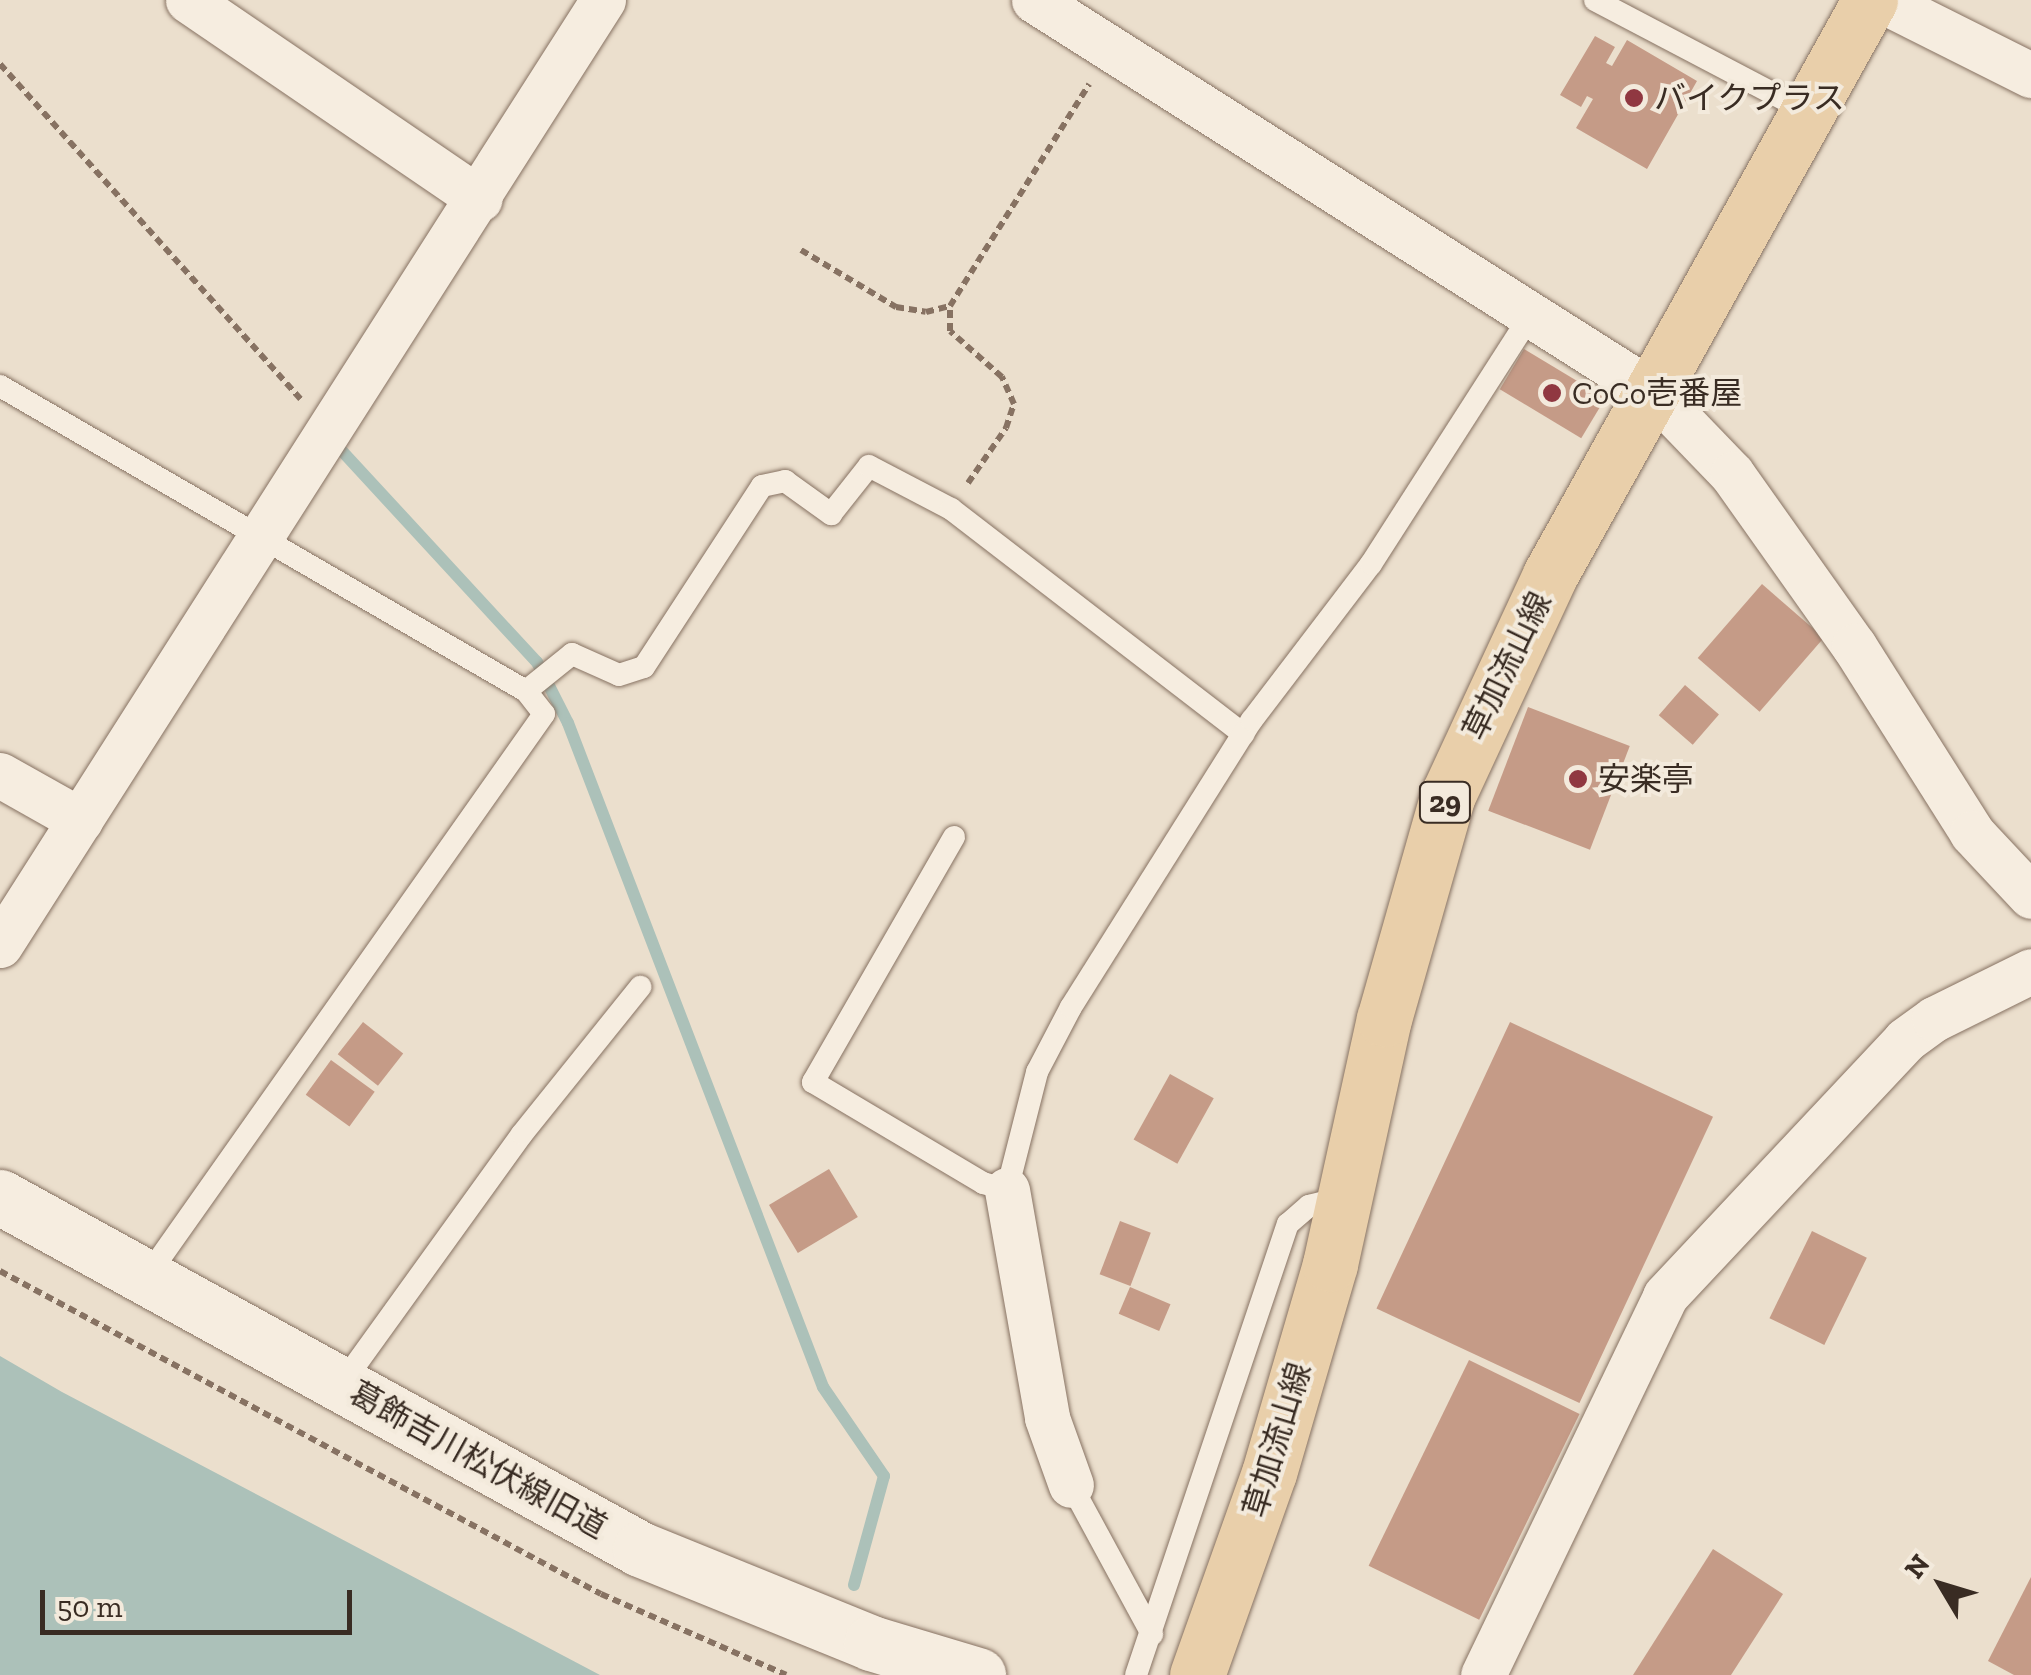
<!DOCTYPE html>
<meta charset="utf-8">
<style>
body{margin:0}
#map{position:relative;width:2031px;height:1675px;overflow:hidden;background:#ebdfcd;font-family:"Zilla Slab","Noto Sans JP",serif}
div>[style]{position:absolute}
.water>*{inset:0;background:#acc1b9}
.stream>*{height:12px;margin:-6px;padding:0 6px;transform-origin:6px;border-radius:6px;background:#acc1b9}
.building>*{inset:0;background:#c59b87;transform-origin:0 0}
.path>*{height:6px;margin-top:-3px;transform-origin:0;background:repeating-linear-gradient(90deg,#877262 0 8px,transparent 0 13px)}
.roads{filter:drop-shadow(0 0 2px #877262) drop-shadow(0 0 2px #877262)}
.lane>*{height:22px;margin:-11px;padding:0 11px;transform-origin:11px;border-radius:11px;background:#f6ede0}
.street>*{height:45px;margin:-22.5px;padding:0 22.5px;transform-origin:22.5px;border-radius:22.5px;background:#f6ede0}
.secondary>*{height:55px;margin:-27.5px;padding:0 27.5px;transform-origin:27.5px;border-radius:27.5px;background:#f6ede0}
.primary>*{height:55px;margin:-27.5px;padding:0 27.5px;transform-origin:27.5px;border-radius:27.5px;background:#e9cfaa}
.dots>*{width:28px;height:28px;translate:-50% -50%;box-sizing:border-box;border:5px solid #f3eadc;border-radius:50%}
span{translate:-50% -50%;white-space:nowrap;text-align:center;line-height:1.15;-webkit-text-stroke:8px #f3eadc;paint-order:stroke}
.shield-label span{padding:2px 8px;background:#f3eadc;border:2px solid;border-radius:8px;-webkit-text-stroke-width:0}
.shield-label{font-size:30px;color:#392c23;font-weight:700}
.poi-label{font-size:32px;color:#392c23}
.left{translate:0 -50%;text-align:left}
.street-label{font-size:32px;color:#392c23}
.north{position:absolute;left:1891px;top:1535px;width:100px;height:100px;-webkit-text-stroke:8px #f3eadc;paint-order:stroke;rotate:308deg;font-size:28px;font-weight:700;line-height:40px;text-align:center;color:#392c23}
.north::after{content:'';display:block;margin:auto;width:35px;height:45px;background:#392c23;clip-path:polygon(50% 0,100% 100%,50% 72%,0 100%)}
.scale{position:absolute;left:40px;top:1590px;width:312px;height:45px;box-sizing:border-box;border:5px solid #392c23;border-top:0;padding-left:12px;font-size:30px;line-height:35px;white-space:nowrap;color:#392c23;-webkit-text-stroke:8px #f3eadc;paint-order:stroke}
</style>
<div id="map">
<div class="water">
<i style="clip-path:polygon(0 1356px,62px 1392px,600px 1675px,0 1675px)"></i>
</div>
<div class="stream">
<i style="left:342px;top:451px;width:287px;rotate:47.3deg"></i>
<i style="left:537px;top:662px;width:68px;rotate:63.1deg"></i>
<i style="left:568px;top:723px;width:711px;rotate:68.99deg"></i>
<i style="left:823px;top:1387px;width:108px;rotate:55.6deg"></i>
<i style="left:884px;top:1476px;width:113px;rotate:105.4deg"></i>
</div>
<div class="building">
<i style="clip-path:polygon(1595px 36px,1615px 47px,1606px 63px,1612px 66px,1627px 40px,1697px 81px,1647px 169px,1576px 128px,1593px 99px,1587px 96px,1581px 107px,1560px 95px)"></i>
<i style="left:1524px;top:349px;width:95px;height:47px;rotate:31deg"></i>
<i style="left:1762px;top:584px;width:82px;height:98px;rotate:41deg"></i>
<i style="left:1685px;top:685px;width:45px;height:40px;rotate:41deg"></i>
<i style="left:1528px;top:707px;width:109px;height:111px;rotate:21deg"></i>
<i style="left:363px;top:1022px;width:51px;height:41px;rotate:38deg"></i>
<i style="left:1510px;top:1022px;width:224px;height:316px;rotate:25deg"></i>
<i style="left:331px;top:1060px;width:54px;height:43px;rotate:36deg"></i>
<i style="left:1170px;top:1074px;width:50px;height:75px;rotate:29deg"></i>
<i style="left:829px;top:1169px;width:56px;height:70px;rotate:59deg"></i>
<i style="left:1120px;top:1221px;width:33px;height:57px;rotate:21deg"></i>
<i style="left:1812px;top:1231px;width:61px;height:97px;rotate:26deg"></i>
<i style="left:1130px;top:1287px;width:44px;height:29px;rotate:23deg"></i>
<i style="left:1469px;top:1360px;width:123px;height:229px;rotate:26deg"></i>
<i style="clip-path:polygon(1713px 1549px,1783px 1594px,1731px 1675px,1633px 1675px)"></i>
<i style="clip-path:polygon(2031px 1577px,2031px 1675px,2014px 1675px,1988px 1661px)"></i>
</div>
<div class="path">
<i style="left:0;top:64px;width:450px;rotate:48.1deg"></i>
<i style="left:801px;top:250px;width:111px;rotate:31deg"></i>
<i style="left:896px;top:307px;width:30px;rotate:9deg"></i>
<i style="left:926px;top:312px;width:25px;rotate:-14deg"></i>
<i style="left:968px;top:483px;width:67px;rotate:-55.4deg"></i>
<i style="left:1006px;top:428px;width:25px;rotate:-72deg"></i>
<i style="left:1014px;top:404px;width:30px;rotate:-114deg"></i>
<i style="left:1002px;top:377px;width:69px;rotate:-138.5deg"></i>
<i style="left:950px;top:331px;width:25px;rotate:-90deg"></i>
<i style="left:950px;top:306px;width:262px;rotate:-57.9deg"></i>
<i style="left:0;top:1271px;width:682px;rotate:28.26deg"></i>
<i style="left:601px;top:1594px;width:202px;rotate:23.6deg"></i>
</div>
<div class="roads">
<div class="lane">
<i style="left:1595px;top:0;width:241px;rotate:27.7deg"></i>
<i style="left:0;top:386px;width:608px;rotate:30.11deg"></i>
<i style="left:526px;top:691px;width:29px;rotate:52deg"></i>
<i style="left:544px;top:714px;width:690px;rotate:125.21deg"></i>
<i style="left:526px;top:691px;width:59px;rotate:-38.8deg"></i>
<i style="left:572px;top:654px;width:51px;rotate:24.1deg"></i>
<i style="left:619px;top:675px;width:26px;rotate:-18deg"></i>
<i style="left:644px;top:667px;width:216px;rotate:-56.9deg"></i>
<i style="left:762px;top:486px;width:24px;rotate:-12deg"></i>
<i style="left:785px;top:481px;width:57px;rotate:35.7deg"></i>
<i style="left:831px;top:514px;width:61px;rotate:-51.6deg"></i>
<i style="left:869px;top:466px;width:93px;rotate:27.7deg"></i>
<i style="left:951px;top:509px;width:369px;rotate:37.6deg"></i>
<i style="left:954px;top:837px;width:283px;rotate:119.9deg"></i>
<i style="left:813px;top:1082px;width:198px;rotate:30.7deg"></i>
<i style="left:983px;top:1183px;width:25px;rotate:16deg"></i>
<i style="left:1007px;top:1190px;width:122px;rotate:-75.7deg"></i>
<i style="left:1037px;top:1072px;width:73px;rotate:-62.4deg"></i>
<i style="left:1071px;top:1007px;width:339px;rotate:-57.8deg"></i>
<i style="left:1252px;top:720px;width:196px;rotate:-52.7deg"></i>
<i style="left:1371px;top:564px;width:300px;rotate:-57.3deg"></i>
<i style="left:341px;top:1385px;width:309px;rotate:-54.2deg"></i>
<i style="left:522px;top:1134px;width:189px;rotate:-51.2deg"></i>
<i style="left:1071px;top:1485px;width:170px;rotate:61.5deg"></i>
<i style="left:1136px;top:1675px;width:476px;rotate:-71.4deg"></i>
<i style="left:1288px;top:1224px;width:28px;rotate:-41deg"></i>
<i style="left:1309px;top:1206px;width:36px;rotate:-14deg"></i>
</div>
<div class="street">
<i style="left:188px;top:0;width:353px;rotate:34.3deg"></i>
<i style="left:1034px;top:0;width:734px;rotate:32.37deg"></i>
<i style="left:1654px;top:393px;width:112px;rotate:46.1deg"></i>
<i style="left:1732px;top:474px;width:211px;rotate:54.7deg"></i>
<i style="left:1854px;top:646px;width:221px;rotate:57.7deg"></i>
<i style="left:1972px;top:833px;width:86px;rotate:46.9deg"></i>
<i style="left:1881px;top:0;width:168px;rotate:26.6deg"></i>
<i style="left:0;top:775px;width:92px;rotate:29.4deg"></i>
<i style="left:0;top:945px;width:1121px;rotate:-57.46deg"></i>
<i style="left:1007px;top:1190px;width:231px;rotate:80deg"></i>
<i style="left:1047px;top:1418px;width:71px;rotate:70.3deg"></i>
<i style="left:1483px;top:1675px;width:420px;rotate:-64.3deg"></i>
<i style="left:1665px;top:1296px;width:351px;rotate:-46.8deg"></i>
<i style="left:1905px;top:1040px;width:36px;rotate:-36deg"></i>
<i style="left:1934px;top:1019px;width:108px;rotate:-26.3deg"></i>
</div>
<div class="secondary">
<i style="left:0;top:1197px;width:730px;rotate:28.81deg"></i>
<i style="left:640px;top:1549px;width:249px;rotate:22.1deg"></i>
<i style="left:871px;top:1643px;width:112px;rotate:16.7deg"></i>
</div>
<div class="primary">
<i style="left:1197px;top:1675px;width:214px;rotate:-70.4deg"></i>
<i style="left:1269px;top:1473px;width:218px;rotate:-73.7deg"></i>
<i style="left:1330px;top:1264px;width:251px;rotate:-77.6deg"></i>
<i style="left:1384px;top:1019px;width:233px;rotate:-74.1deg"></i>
<i style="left:1448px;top:795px;width:242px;rotate:-65.1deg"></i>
<i style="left:1550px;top:575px;width:658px;rotate:-60.9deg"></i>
</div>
</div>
<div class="dots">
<i style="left:1634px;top:98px;background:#903841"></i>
<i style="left:1552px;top:393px;background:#903841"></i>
<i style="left:1578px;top:779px;background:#903841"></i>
</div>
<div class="shield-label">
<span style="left:1445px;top:802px">29</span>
</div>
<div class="poi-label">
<span class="left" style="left:1654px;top:98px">バイクプラス</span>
<span class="left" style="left:1572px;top:393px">CoCo壱番屋</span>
<span class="left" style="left:1598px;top:779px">安楽亭</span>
</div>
<div class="street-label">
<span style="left:1507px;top:666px;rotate:-64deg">草加流山線</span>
<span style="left:1277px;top:1440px;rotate:-73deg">草加流山線</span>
<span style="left:478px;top:1460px;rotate:29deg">葛飾吉川松伏線旧道</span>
</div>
<div class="north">N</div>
<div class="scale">50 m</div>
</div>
